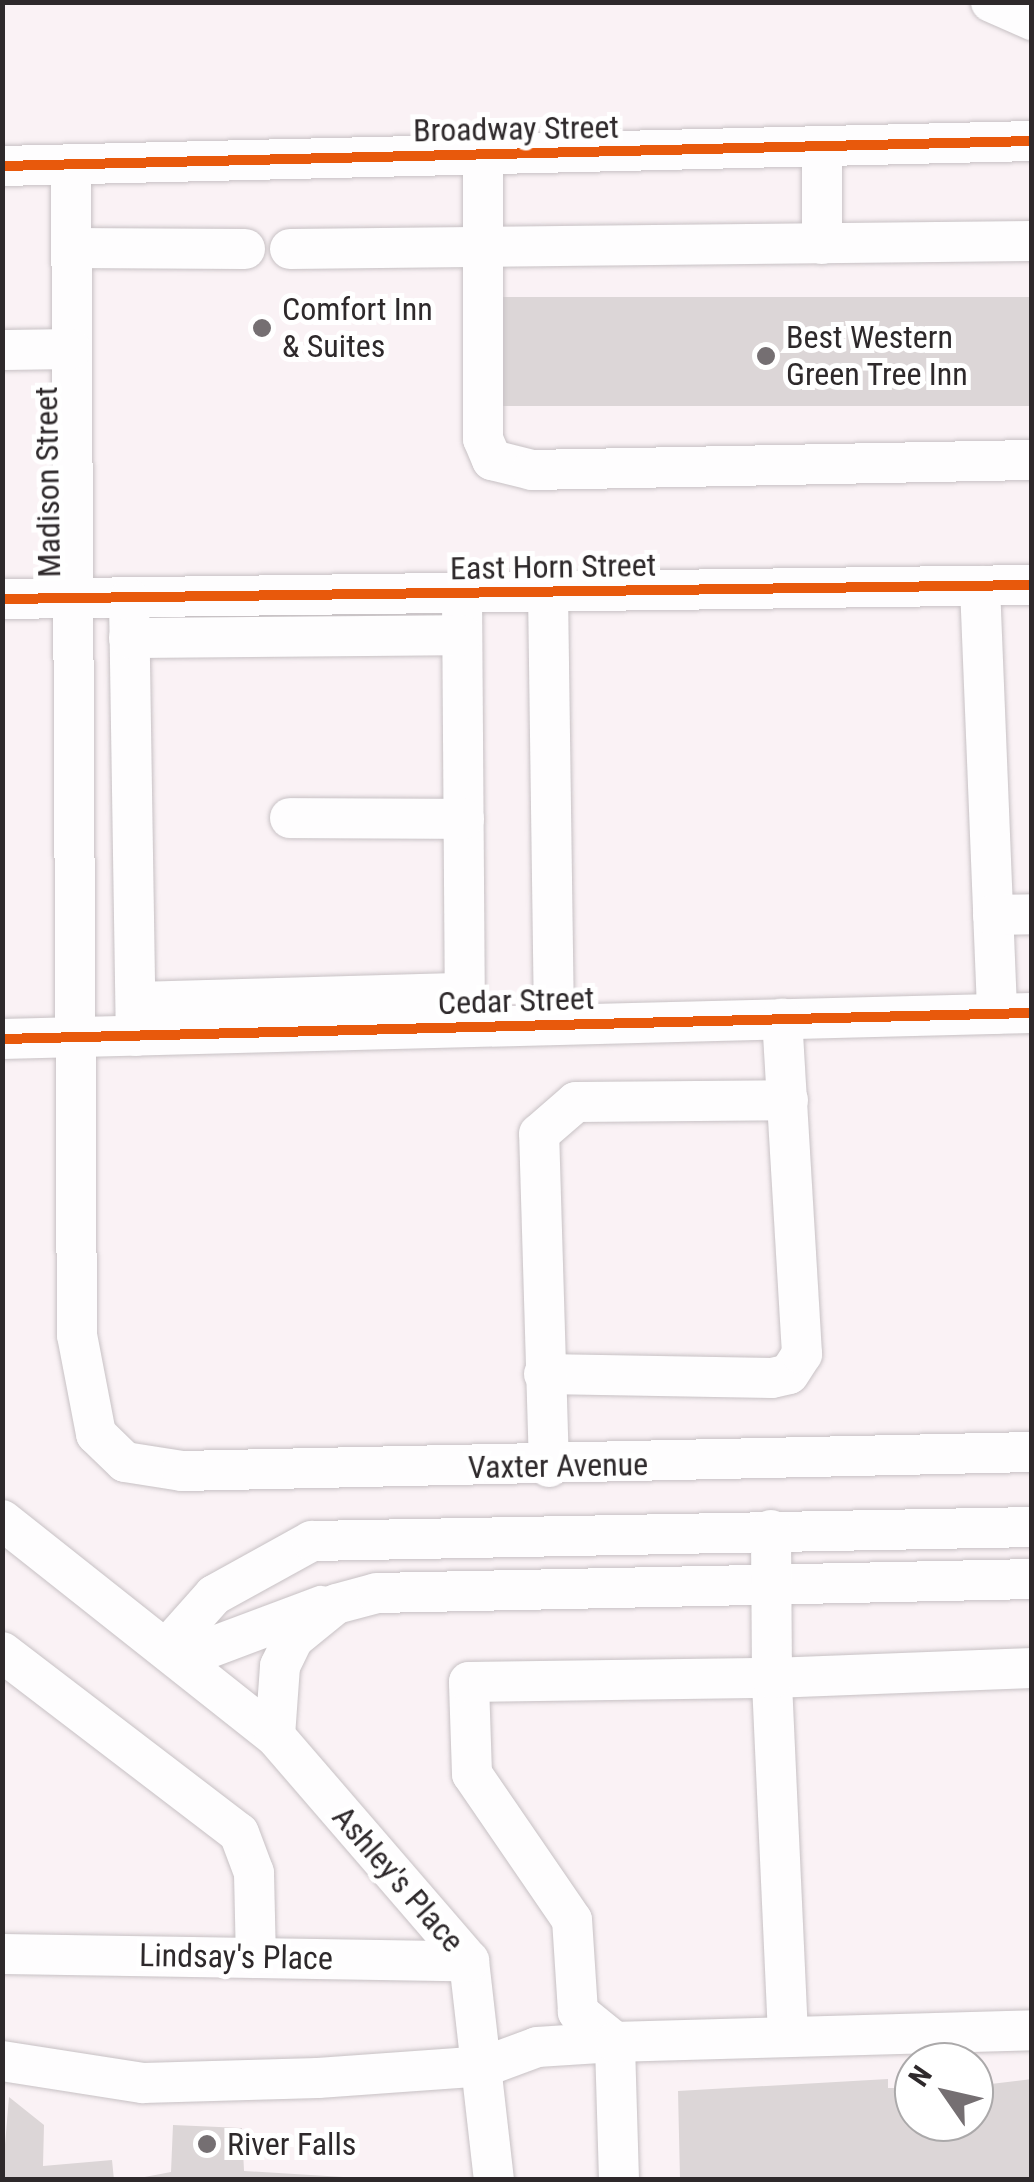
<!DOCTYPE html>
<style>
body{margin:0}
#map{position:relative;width:1034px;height:2182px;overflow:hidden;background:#faf2f5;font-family:"Roboto Condensed",sans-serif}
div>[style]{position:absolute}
.building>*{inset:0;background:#dcd6d7;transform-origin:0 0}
.roads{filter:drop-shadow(0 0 2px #c7c1c4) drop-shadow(0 0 2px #c7c1c4)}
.minor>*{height:40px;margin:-20px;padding:0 20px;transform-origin:20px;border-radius:20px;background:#fefdfe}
.cycleway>*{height:10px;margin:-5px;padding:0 5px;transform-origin:5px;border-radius:5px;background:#e8590c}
.dots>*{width:28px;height:28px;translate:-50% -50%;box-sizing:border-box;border:5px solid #fff;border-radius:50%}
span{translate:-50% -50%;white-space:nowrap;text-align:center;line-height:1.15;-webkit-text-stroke:10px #fff;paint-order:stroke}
.street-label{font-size:32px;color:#2e292b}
.poi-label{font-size:32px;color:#2e292b}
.left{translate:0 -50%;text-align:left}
.frame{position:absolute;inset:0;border:5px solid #2e292b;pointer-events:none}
.north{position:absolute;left:894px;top:2042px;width:100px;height:100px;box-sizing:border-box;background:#fff;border:2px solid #aba9aa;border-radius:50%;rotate:304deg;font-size:28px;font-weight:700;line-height:40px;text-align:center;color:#2e292b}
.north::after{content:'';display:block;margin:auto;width:35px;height:45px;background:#756f72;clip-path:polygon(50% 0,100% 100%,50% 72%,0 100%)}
</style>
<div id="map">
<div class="building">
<i style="left:1032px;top:297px;width:109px;height:533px;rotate:90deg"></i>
<i style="clip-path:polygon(888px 2079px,888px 2088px,914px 2088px,914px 2122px,974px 2122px,974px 2086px,1032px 2079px,1032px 2180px,680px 2180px,678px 2091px)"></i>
<i style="clip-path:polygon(9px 2097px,44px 2125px,43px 2166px,112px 2160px,114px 2180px,2px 2180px)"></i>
<i style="clip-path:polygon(173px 2125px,242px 2128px,244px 2171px,392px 2180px,129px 2180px,171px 2172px)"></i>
</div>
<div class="roads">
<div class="minor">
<i style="left:991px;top:2px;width:45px;rotate:23.7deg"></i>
<i style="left:483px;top:155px;width:284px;rotate:90deg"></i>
<i style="left:483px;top:439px;width:23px;rotate:67deg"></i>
<i style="left:492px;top:460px;width:41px;rotate:14deg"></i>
<i style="left:532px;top:470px;width:500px;rotate:-1.15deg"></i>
<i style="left:71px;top:165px;width:1170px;rotate:89.71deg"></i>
<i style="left:77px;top:1335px;width:101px;rotate:79.1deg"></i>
<i style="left:96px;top:1434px;width:40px;rotate:44deg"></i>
<i style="left:125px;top:1462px;width:58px;rotate:9deg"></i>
<i style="left:182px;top:1471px;width:850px;rotate:-1.28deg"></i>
<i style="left:2px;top:166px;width:1030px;rotate:-1.39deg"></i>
<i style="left:822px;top:244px;width:97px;rotate:-90deg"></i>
<i style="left:71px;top:248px;width:174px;rotate:0.3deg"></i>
<i style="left:290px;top:249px;width:742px;rotate:-0.62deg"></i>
<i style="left:2px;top:350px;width:69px;rotate:-0.8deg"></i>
<i style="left:980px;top:586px;width:428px;rotate:87.7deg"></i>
<i style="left:548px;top:592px;width:433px;rotate:89.2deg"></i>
<i style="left:462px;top:593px;width:434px;rotate:89.6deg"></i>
<i style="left:2px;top:599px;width:1030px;rotate:-0.78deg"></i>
<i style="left:129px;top:599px;width:437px;rotate:89.1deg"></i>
<i style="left:129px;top:638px;width:333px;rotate:-0.5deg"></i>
<i style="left:290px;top:818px;width:174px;rotate:0.3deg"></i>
<i style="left:993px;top:915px;width:39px;rotate:-1deg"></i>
<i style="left:136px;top:1002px;width:329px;rotate:-1.6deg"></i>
<i style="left:2px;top:1039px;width:1030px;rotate:-1.45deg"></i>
<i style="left:544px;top:1374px;width:228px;rotate:1deg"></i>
<i style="left:772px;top:1378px;width:17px;rotate:-13deg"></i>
<i style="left:789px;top:1374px;width:24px;rotate:-57deg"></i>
<i style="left:802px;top:1354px;width:336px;rotate:-93.4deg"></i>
<i style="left:549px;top:1467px;width:333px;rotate:-91.7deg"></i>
<i style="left:539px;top:1134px;width:49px;rotate:-40.9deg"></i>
<i style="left:576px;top:1102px;width:212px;rotate:-0.5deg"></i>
<i style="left:2px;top:1520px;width:348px;rotate:38.4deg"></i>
<i style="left:275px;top:1736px;width:297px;rotate:49.2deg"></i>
<i style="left:469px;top:1961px;width:220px;rotate:83.5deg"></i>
<i style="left:166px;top:1649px;width:72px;rotate:-48.4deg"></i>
<i style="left:214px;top:1595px;width:112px;rotate:-28.9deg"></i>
<i style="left:312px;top:1541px;width:720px;rotate:-1.11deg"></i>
<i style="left:2px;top:1652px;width:298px;rotate:37.4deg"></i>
<i style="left:239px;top:1833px;width:43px;rotate:69.4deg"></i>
<i style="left:254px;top:1873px;width:85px;rotate:88.7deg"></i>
<i style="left:180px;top:1659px;width:151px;rotate:-20.6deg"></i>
<i style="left:275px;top:1736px;width:70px;rotate:-85.9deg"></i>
<i style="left:280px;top:1666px;width:30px;rotate:-64deg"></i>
<i style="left:293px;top:1639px;width:55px;rotate:-39.1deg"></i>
<i style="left:336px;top:1604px;width:42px;rotate:-15deg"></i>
<i style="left:377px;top:1593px;width:655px;rotate:-1.22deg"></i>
<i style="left:2px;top:1954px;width:467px;rotate:0.9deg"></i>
<i style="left:788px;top:2035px;width:357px;rotate:-92.6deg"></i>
<i style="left:772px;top:1678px;width:260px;rotate:-2.2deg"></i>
<i style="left:2px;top:2061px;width:143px;rotate:8.9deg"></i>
<i style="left:143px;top:2083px;width:175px;rotate:-1.6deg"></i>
<i style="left:318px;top:2078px;width:168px;rotate:-4.1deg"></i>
<i style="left:486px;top:2066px;width:54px;rotate:-20.4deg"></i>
<i style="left:537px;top:2047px;width:78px;rotate:-3.7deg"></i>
<i style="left:615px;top:2042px;width:48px;rotate:-141deg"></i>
<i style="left:578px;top:2012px;width:92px;rotate:-93.7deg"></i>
<i style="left:572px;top:1920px;width:177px;rotate:-124.4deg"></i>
<i style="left:472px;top:1774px;width:92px;rotate:-91.9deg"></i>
<i style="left:469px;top:1682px;width:303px;rotate:-0.8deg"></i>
<i style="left:772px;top:1678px;width:148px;rotate:-90.4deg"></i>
<i style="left:619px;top:2180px;width:138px;rotate:-91.7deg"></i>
<i style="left:615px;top:2042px;width:417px;rotate:-1.6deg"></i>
</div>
</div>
<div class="cycleway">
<i style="left:2px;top:166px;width:1030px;rotate:-1.39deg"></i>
<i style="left:2px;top:599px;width:1030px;rotate:-0.78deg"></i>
<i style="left:2px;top:1039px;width:1030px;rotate:-1.45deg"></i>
</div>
<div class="dots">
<i style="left:262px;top:328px;background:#756f72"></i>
<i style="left:766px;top:356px;background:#756f72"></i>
<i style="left:207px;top:2144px;background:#756f72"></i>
</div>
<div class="street-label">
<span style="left:516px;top:129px;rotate:-1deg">Broadway Street</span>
<span style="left:48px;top:482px;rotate:-91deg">Madison Street</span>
<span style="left:553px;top:567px;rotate:-1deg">East Horn Street</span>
<span style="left:516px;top:1001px;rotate:-2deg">Cedar Street</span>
<span style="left:558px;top:1466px;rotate:-1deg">Vaxter Avenue</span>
<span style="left:398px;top:1879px;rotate:49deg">Ashley's Place</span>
<span style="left:236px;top:1957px;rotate:1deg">Lindsay's Place</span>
</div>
<div class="poi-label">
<span class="left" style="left:282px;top:328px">Comfort Inn<br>&amp; Suites</span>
<span class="left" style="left:786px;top:356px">Best Western<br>Green Tree Inn</span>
<span class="left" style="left:227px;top:2144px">River Falls</span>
</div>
<div class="frame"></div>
<div class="north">N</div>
</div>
